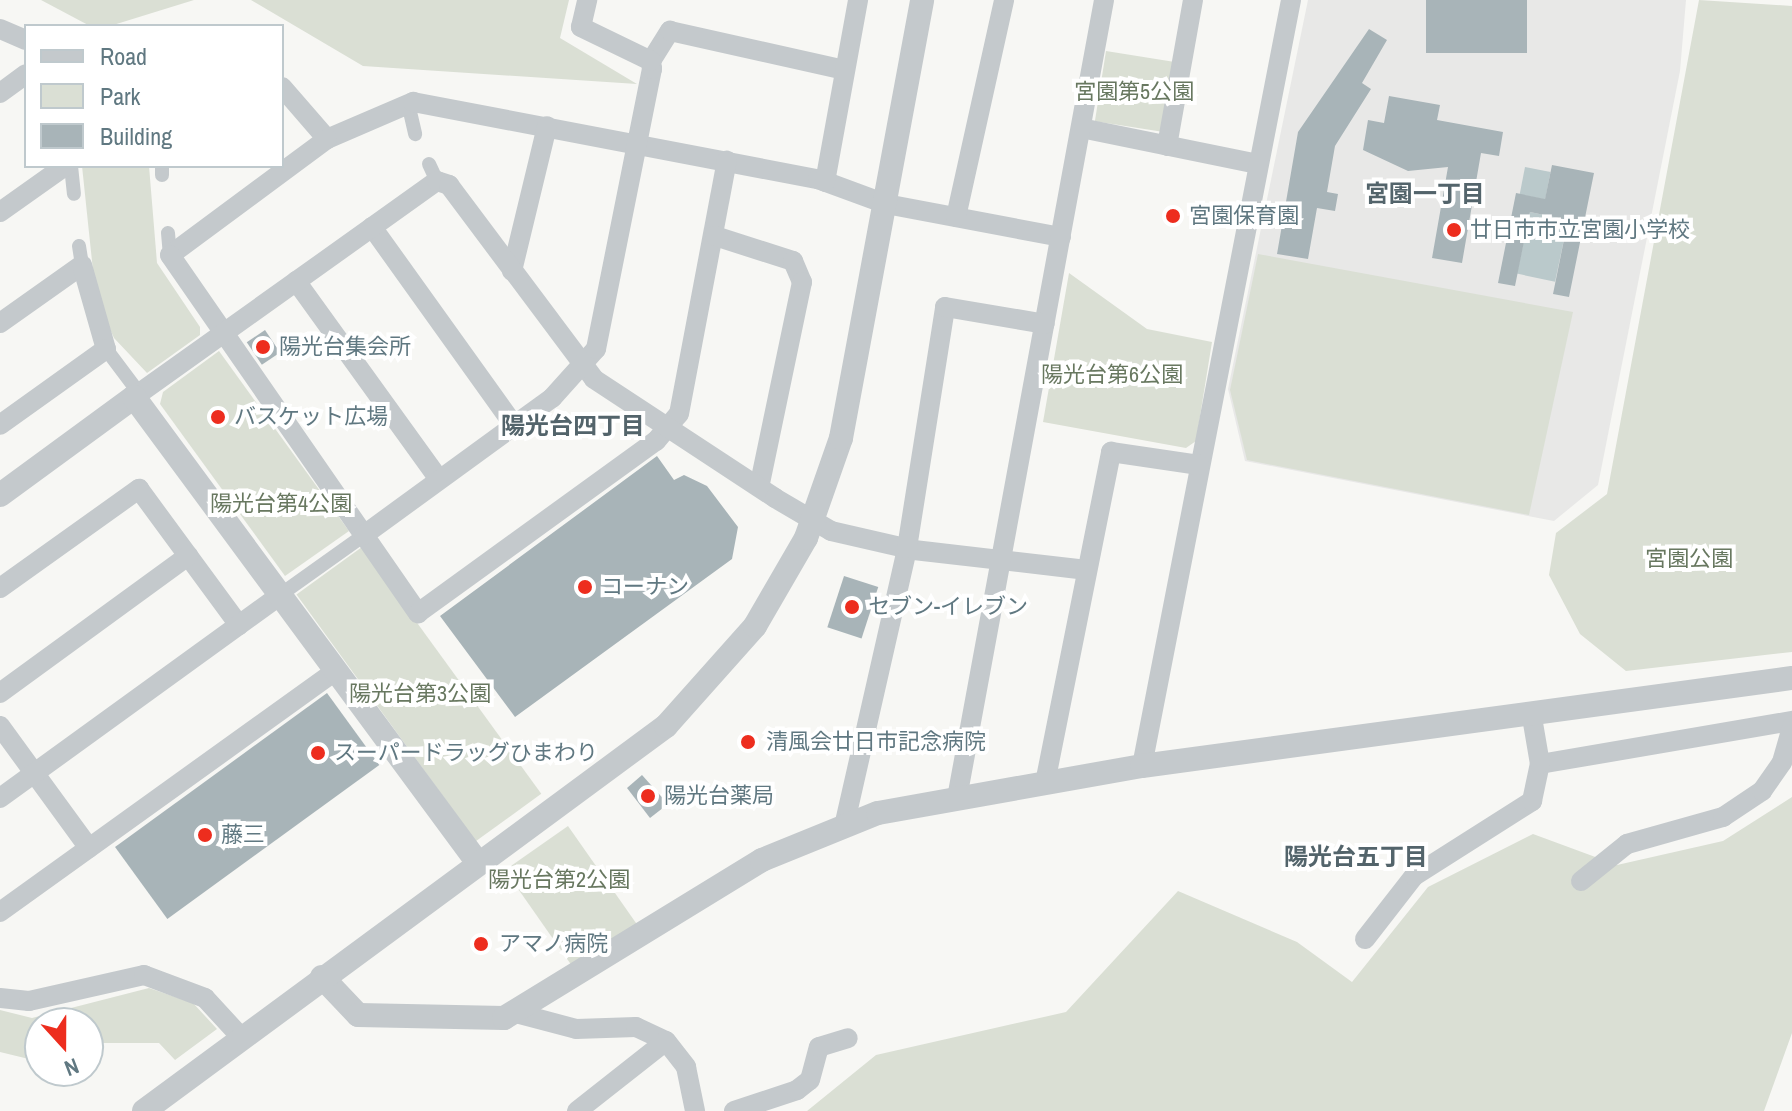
<!DOCTYPE html>
<meta charset="utf-8">
<style>
body{margin:0}
#map{position:relative;width:1792px;height:1111px;overflow:hidden;background:#f7f7f4;font-family:"Archivo Narrow","Noto Sans JP",sans-serif}
div>[style]{position:absolute}
.built>*{inset:0;background:#e8e8e7}
.green>*{inset:0;background:#dadfd4;transform-origin:0 0}
.water>*{inset:0;background:#bac9cb;transform-origin:0 0}
.building>*{inset:0;background:#a8b4b8;transform-origin:0 0}
.pedestrian>*{height:14px;margin:-7px;padding:0 7px;transform-origin:7px;border-radius:7px;background:#c4c9cc}
.minor>*{height:20px;margin:-10px;padding:0 10px;transform-origin:10px;border-radius:10px;background:#c4c9cc}
.tertiary>*{height:24px;margin:-12px;padding:0 12px;transform-origin:12px;border-radius:12px;background:#c4c9cc}
.dots>*{width:22px;height:22px;translate:-50% -50%;box-sizing:border-box;border:4px solid #fff;border-radius:50%}
span{translate:-50% -50%;white-space:nowrap;text-align:center;line-height:1.15;-webkit-text-stroke:8px #fff;paint-order:stroke}
.park-label{font-size:22px;color:#687860}
.poi-label{font-size:22px;color:#607881}
.left{translate:0 -50%;text-align:left}
.neighbourhood-label{font-size:24px;color:#53646b;font-weight:700}
.legend{position:absolute;left:24px;top:24px;width:260px;height:144px;box-sizing:border-box;background:#fff;border:2px solid #bfc9cd;margin:0;padding:10px 14px;list-style:none;font-size:24px;color:#607881}
.legend li{display:flex;align-items:center;gap:16px;height:40px}
.legend b{width:40px;border:2px solid #bfc9cd}
.north{position:absolute;left:24px;top:1007px;width:80px;height:80px;box-sizing:border-box;background:#fff;border:2px solid #bfc9cd;border-radius:50%;rotate:159deg;font-size:22px;font-weight:700;line-height:32px;text-align:center;color:#607881}
.north::after{content:'';display:block;margin:auto;width:28px;height:36px;background:#ed2d1e;clip-path:polygon(50% 0,100% 100%,50% 72%,0 100%)}
</style>
<div id="map">
<div class="built">
<i style="clip-path:polygon(1308px 0,1686px 0,1680px 71px,1598px 485px,1554px 521px,1245px 461px,1228px 389px)"></i>
</div>
<div class="green">
<i style="clip-path:polygon(41px 0,194px 0,110px 26px,90px 26px)"></i>
<i style="clip-path:polygon(251px 0,569px 0,560px 38px,637px 84px,363px 66px)"></i>
<i style="clip-path:polygon(1699px 0,1792px 6px,1792px 652px,1626px 671px,1580px 634px,1549px 575px,1556px 533px,1607px 494px)"></i>
<i style="left:1106px;top:51px;width:68px;height:71px;rotate:9deg"></i>
<i style="clip-path:polygon(82px 166px,149px 166px,157px 263px,200px 327px,200px 335px,147px 373px,114px 338px,96px 299px)"></i>
<i style="clip-path:polygon(1258px 254px,1573px 312px,1529px 515px,1247px 460px,1230px 390px)"></i>
<i style="clip-path:polygon(1069px 273px,1147px 329px,1212px 342px,1196px 441px,1186px 448px,1043px 422px)"></i>
<i style="clip-path:polygon(219px 351px,349px 531px,285px 576px,160px 404px,163px 392px)"></i>
<i style="left:362px;top:547px;width:305px;height:81px;rotate:54deg"></i>
<i style="clip-path:polygon(1792px 797px,1792px 1033px,1764px 1111px,807px 1111px,876px 1055px,1066px 1012px,1178px 891px,1297px 942px,1352px 982px,1428px 887px,1533px 834px,1617px 865px,1723px 841px)"></i>
<i style="left:568px;top:826px;width:121px;height:77px;rotate:55deg"></i>
<i style="clip-path:polygon(149px 988px,193px 1003px,217px 1029px,175px 1060px,159px 1043px,88px 1043px,88px 1023px,40px 1023px,37px 1061px,0 1052px,0 1010px,32px 1018px)"></i>
</div>
<div class="water">
<i style="left:1525px;top:167px;width:26px;height:28px;rotate:11deg"></i>
<i style="left:1530px;top:212px;width:39px;height:63px;rotate:12deg"></i>
</div>
<div class="building">
<i style="left:1426px;top:0;width:101px;height:53px"></i>
<i style="clip-path:polygon(1369px 29px,1387px 40px,1362px 83px,1371px 89px,1335px 146px,1327px 192px,1338px 194px,1335px 211px,1317px 208px,1308px 259px,1277px 254px,1298px 132px)"></i>
<i style="clip-path:polygon(1389px 96px,1440px 105px,1437px 120px,1503px 132px,1499px 156px,1481px 153px,1462px 263px,1432px 258px,1448px 167px,1408px 171px,1363px 150px,1368px 120px,1384px 123px)"></i>
<i style="clip-path:polygon(1552px 165px,1594px 173px,1569px 297px,1553px 294px,1568px 220px,1530px 212px,1515px 286px,1498px 283px,1516px 193px,1545px 199px)"></i>
<i style="left:265px;top:330px;width:27px;height:22px;rotate:56deg"></i>
<i style="clip-path:polygon(657px 456px,674px 480px,684px 475px,707px 486px,738px 527px,732px 559px,515px 717px,440px 616px)"></i>
<i style="left:844px;top:576px;width:36px;height:54px;rotate:18deg"></i>
<i style="left:327px;top:693px;width:89px;height:262px;rotate:54deg"></i>
<i style="clip-path:polygon(642px 775px,668px 804px,650px 818px,627px 788px)"></i>
</div>
<div class="pedestrian">
<i style="left:408px;top:103px;width:32px;rotate:77deg"></i>
<i style="left:429px;top:164px;width:19px;rotate:65deg"></i>
<i style="left:71px;top:166px;width:28px;rotate:84deg"></i>
<i style="left:162px;top:166px;width:9px;rotate:90deg"></i>
<i style="left:168px;top:233px;width:22px;rotate:85deg"></i>
<i style="left:79px;top:246px;width:19px;rotate:81deg"></i>
<i style="left:106px;top:349px;width:55px;rotate:53.1deg"></i>
<i style="left:280px;top:595px;width:103px;rotate:-35.5deg"></i>
</div>
<div class="minor">
<i style="left:0;top:29px;width:28px;rotate:23deg"></i>
<i style="left:651px;top:61px;width:36px;rotate:-58deg"></i>
<i style="left:670px;top:31px;width:179px;rotate:12.6deg"></i>
<i style="left:282px;top:87px;width:69px;rotate:49.1deg"></i>
<i style="left:327px;top:139px;width:94px;rotate:-23.3deg"></i>
<i style="left:413px;top:102px;width:412px;rotate:10.8deg"></i>
<i style="left:818px;top:179px;width:72px;rotate:20.2deg"></i>
<i style="left:886px;top:204px;width:178px;rotate:10.7deg"></i>
<i style="left:0;top:93px;width:32px;rotate:-36deg"></i>
<i style="left:1081px;top:128px;width:181px;rotate:11.5deg"></i>
<i style="left:327px;top:139px;width:195px;rotate:143.5deg"></i>
<i style="left:170px;top:255px;width:436px;rotate:55.3deg"></i>
<i style="left:418px;top:613px;width:294px;rotate:-35.9deg"></i>
<i style="left:656px;top:441px;width:35px;rotate:-50deg"></i>
<i style="left:679px;top:414px;width:258px;rotate:-79.3deg"></i>
<i style="left:1167px;top:146px;width:148px;rotate:-79.9deg"></i>
<i style="left:825px;top:182px;width:185px;rotate:-79.7deg"></i>
<i style="left:0;top:212px;width:80px;rotate:-35.3deg"></i>
<i style="left:956px;top:217px;width:222px;rotate:-77.5deg"></i>
<i style="left:372px;top:227px;width:244px;rotate:54.4deg"></i>
<i style="left:715px;top:236px;width:82px;rotate:17.8deg"></i>
<i style="left:793px;top:261px;width:23px;rotate:67deg"></i>
<i style="left:802px;top:282px;width:209px;rotate:101.8deg"></i>
<i style="left:512px;top:271px;width:149px;rotate:-76.4deg"></i>
<i style="left:296px;top:281px;width:243px;rotate:54.2deg"></i>
<i style="left:0;top:323px;width:100px;rotate:-35.3deg"></i>
<i style="left:82px;top:265px;width:87px;rotate:74.1deg"></i>
<i style="left:106px;top:349px;width:130px;rotate:144.4deg"></i>
<i style="left:134px;top:397px;width:372px;rotate:-35.5deg"></i>
<i style="left:437px;top:181px;width:13px;rotate:18deg"></i>
<i style="left:449px;top:185px;width:242px;rotate:53.2deg"></i>
<i style="left:594px;top:379px;width:217px;rotate:33.3deg"></i>
<i style="left:775px;top:498px;width:65px;rotate:30.5deg"></i>
<i style="left:831px;top:531px;width:85px;rotate:12.9deg"></i>
<i style="left:914px;top:550px;width:174px;rotate:6.6deg"></i>
<i style="left:364px;top:535px;width:233px;rotate:-36.1deg"></i>
<i style="left:552px;top:398px;width:66px;rotate:-48.1deg"></i>
<i style="left:596px;top:349px;width:286px;rotate:-78.7deg"></i>
<i style="left:652px;top:69px;width:8px;rotate:-97deg"></i>
<i style="left:651px;top:61px;width:78px;rotate:-154.1deg"></i>
<i style="left:581px;top:27px;width:28px;rotate:-77deg"></i>
<i style="left:0;top:588px;width:171px;rotate:-35.5deg"></i>
<i style="left:139px;top:489px;width:169px;rotate:53.7deg"></i>
<i style="left:0;top:693px;width:233px;rotate:-36.1deg"></i>
<i style="left:0;top:726px;width:151px;rotate:53.9deg"></i>
<i style="left:1540px;top:764px;width:256px;rotate:-9.7deg"></i>
<i style="left:1142px;top:766px;width:780px;rotate:-78.99deg"></i>
<i style="left:1045px;top:783px;width:338px;rotate:-78.7deg"></i>
<i style="left:1111px;top:452px;width:89px;rotate:8.4deg"></i>
<i style="left:0;top:798px;width:346px;rotate:-35.9deg"></i>
<i style="left:957px;top:798px;width:811px;rotate:-79.56deg"></i>
<i style="left:845px;top:822px;width:281px;rotate:-77.2deg"></i>
<i style="left:907px;top:548px;width:244px;rotate:-81deg"></i>
<i style="left:945px;top:307px;width:101px;rotate:9.6deg"></i>
<i style="left:1581px;top:881px;width:59px;rotate:-38.8deg"></i>
<i style="left:1627px;top:844px;width:100px;rotate:-15.7deg"></i>
<i style="left:1723px;top:817px;width:47px;rotate:-33.7deg"></i>
<i style="left:1762px;top:791px;width:35px;rotate:-55deg"></i>
<i style="left:1782px;top:762px;width:37px;rotate:-74deg"></i>
<i style="left:0;top:912px;width:413px;rotate:-35.7deg"></i>
<i style="left:1365px;top:939px;width:80px;rotate:-52.1deg"></i>
<i style="left:1414px;top:876px;width:140px;rotate:-32.4deg"></i>
<i style="left:1532px;top:801px;width:38px;rotate:-78deg"></i>
<i style="left:1540px;top:764px;width:48px;rotate:-99.7deg"></i>
<i style="left:0;top:998px;width:29px;rotate:6deg"></i>
<i style="left:29px;top:1001px;width:118px;rotate:-12.7deg"></i>
<i style="left:144px;top:975px;width:65px;rotate:20.7deg"></i>
<i style="left:205px;top:998px;width:52px;rotate:47.4deg"></i>
<i style="left:516px;top:1013px;width:62px;rotate:14.9deg"></i>
<i style="left:576px;top:1029px;width:60px;rotate:-1.9deg"></i>
<i style="left:636px;top:1027px;width:33px;rotate:25deg"></i>
<i style="left:666px;top:1041px;width:33px;rotate:52deg"></i>
<i style="left:686px;top:1067px;width:45px;rotate:78.4deg"></i>
<i style="left:577px;top:1111px;width:113px;rotate:-38.2deg"></i>
<i style="left:734px;top:1111px;width:66px;rotate:-18.4deg"></i>
<i style="left:797px;top:1090px;width:16px;rotate:-38deg"></i>
<i style="left:810px;top:1080px;width:34px;rotate:-75deg"></i>
<i style="left:819px;top:1047px;width:30px;rotate:-17deg"></i>
</div>
<div class="tertiary">
<i style="left:0;top:495px;width:166px;rotate:-36.2deg"></i>
<i style="left:134px;top:397px;width:579px;rotate:53.57deg"></i>
<i style="left:322px;top:977px;width:52px;rotate:46.5deg"></i>
<i style="left:358px;top:1015px;width:146px;rotate:1.2deg"></i>
<i style="left:504px;top:1018px;width:303px;rotate:-31.5deg"></i>
<i style="left:762px;top:860px;width:125px;rotate:-22.1deg"></i>
<i style="left:878px;top:813px;width:268px;rotate:-10.1deg"></i>
<i style="left:1142px;top:766px;width:656px;rotate:-7.71deg"></i>
<i style="left:144px;top:1111px;width:649px;rotate:-36.41deg"></i>
<i style="left:666px;top:726px;width:134px;rotate:-48.3deg"></i>
<i style="left:755px;top:626px;width:102px;rotate:-59.9deg"></i>
<i style="left:806px;top:538px;width:106px;rotate:-70.7deg"></i>
<i style="left:841px;top:438px;width:445px;rotate:-79.5deg"></i>
</div>
<div class="dots">
<i style="left:1173px;top:216px;background:#ed2d1e"></i>
<i style="left:1454px;top:230px;background:#ed2d1e"></i>
<i style="left:263px;top:347px;background:#ed2d1e"></i>
<i style="left:218px;top:417px;background:#ed2d1e"></i>
<i style="left:585px;top:587px;background:#ed2d1e"></i>
<i style="left:852px;top:607px;background:#ed2d1e"></i>
<i style="left:748px;top:742px;background:#ed2d1e"></i>
<i style="left:318px;top:753px;background:#ed2d1e"></i>
<i style="left:648px;top:796px;background:#ed2d1e"></i>
<i style="left:205px;top:835px;background:#ed2d1e"></i>
<i style="left:481px;top:944px;background:#ed2d1e"></i>
</div>
<div class="park-label">
<span style="left:1134px;top:92px">宮園第5公園</span>
<span style="left:1112px;top:375px">陽光台第6公園</span>
<span style="left:281px;top:504px">陽光台第4公園</span>
<span style="left:1689px;top:559px">宮園公園</span>
<span style="left:420px;top:694px">陽光台第3公園</span>
<span style="left:559px;top:880px">陽光台第2公園</span>
</div>
<div class="poi-label">
<span class="left" style="left:1189px;top:216px">宮園保育園</span>
<span class="left" style="left:1470px;top:230px">廿日市市立宮園小学校</span>
<span class="left" style="left:279px;top:347px">陽光台集会所</span>
<span class="left" style="left:234px;top:417px">バスケット広場</span>
<span class="left" style="left:601px;top:587px">コーナン</span>
<span class="left" style="left:868px;top:607px">セブン-イレブン</span>
<span class="left" style="left:766px;top:742px">清風会廿日市記念病院</span>
<span class="left" style="left:334px;top:753px">スーパードラッグひまわり</span>
<span class="left" style="left:664px;top:796px">陽光台薬局</span>
<span class="left" style="left:221px;top:835px">藤三</span>
<span class="left" style="left:499px;top:944px">アマノ病院</span>
</div>
<div class="neighbourhood-label">
<span style="left:1425px;top:194px">宮園一丁目</span>
<span style="left:573px;top:426px">陽光台四丁目</span>
<span style="left:1356px;top:857px">陽光台五丁目</span>
</div>
<ul class="legend">
<li><b style="height:10px;background:#c4c9cc"></b>Road</li>
<li><b style="height:22px;background:#dadfd4"></b>Park</li>
<li><b style="height:22px;background:#a8b4b8"></b>Building</li>
</ul>
<div class="north">N</div>
</div>
